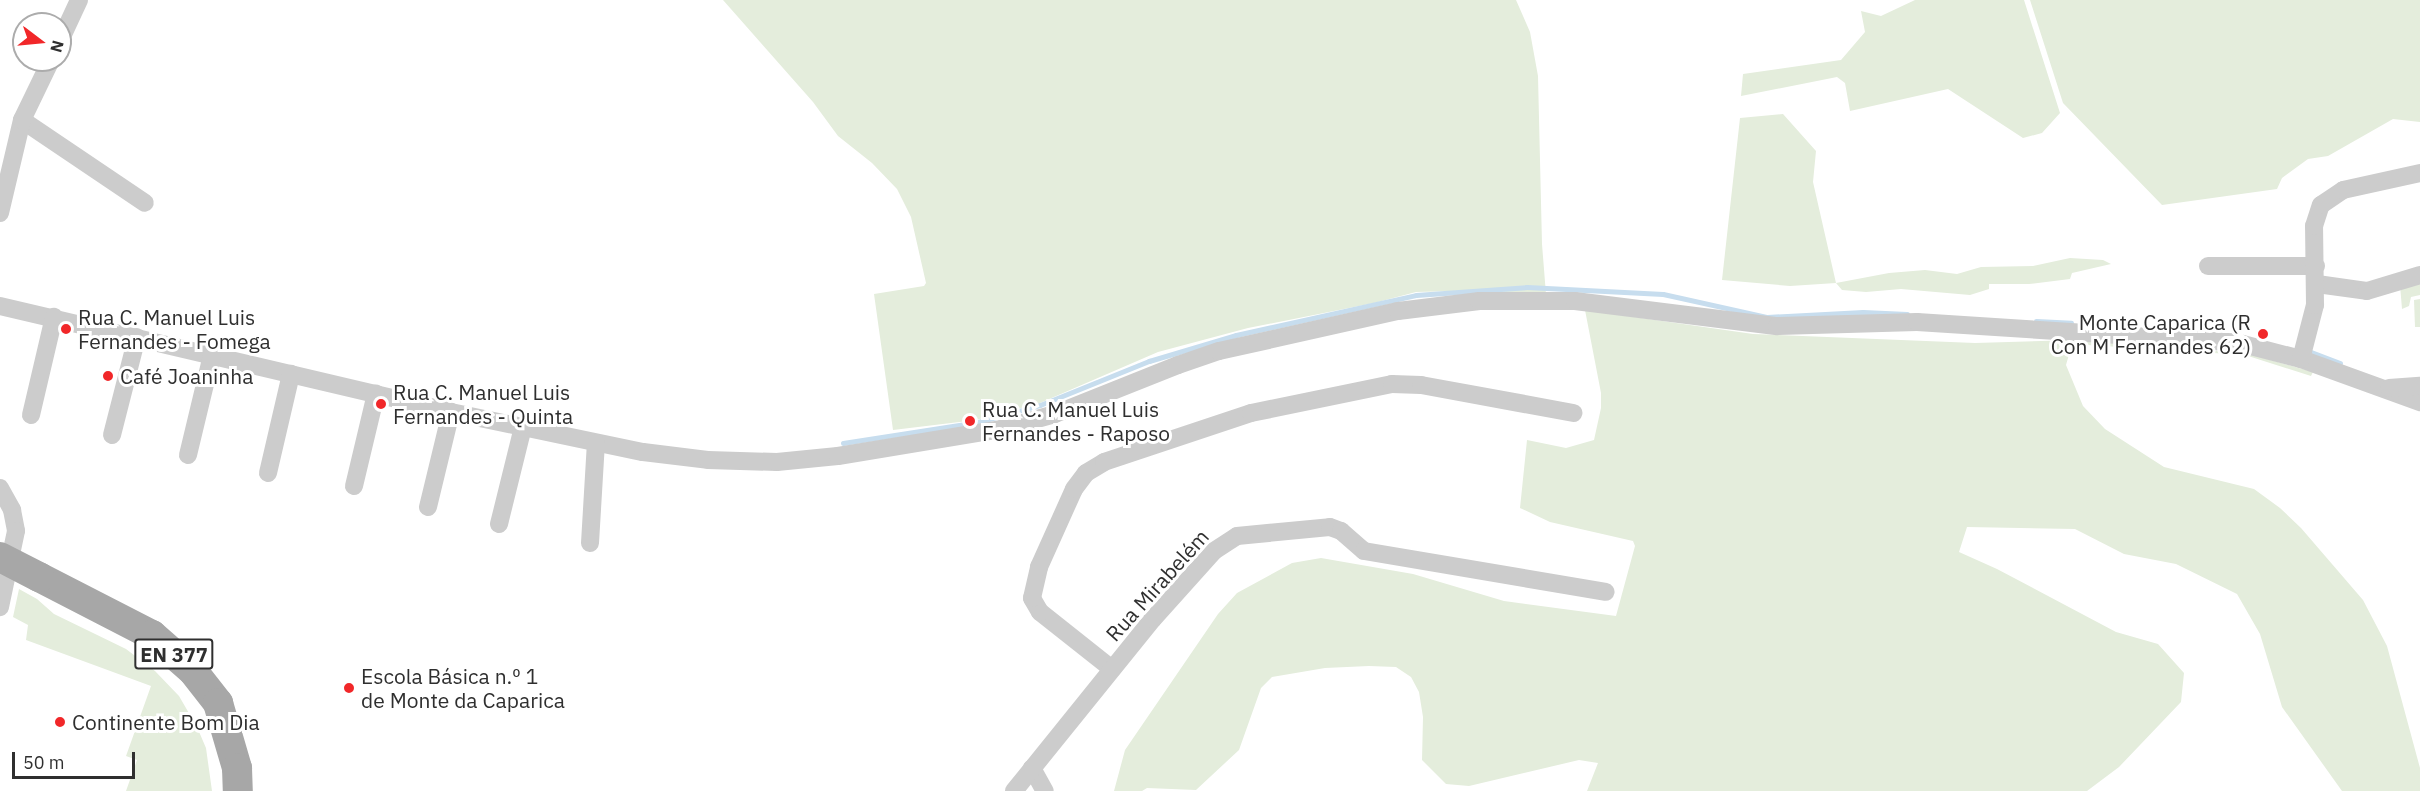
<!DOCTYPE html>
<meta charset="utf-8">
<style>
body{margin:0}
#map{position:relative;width:2420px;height:791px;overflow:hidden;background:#fff;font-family:"IBM Plex Sans",sans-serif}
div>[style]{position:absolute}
.green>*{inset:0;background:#e4eddc}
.stream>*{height:5px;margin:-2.5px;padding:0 2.5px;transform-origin:2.5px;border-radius:2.5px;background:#c7ddee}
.minor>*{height:18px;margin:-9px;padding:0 9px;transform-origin:9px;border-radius:9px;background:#ccc}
.primary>*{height:30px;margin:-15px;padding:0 15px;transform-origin:15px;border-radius:15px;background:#a7a7a7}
.primary-bridge>*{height:30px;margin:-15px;padding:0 15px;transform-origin:15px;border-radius:15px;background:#a7a7a7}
.dots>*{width:16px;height:16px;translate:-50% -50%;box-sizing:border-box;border:3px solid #fff;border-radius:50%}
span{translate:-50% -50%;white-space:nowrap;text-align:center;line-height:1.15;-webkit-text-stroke:6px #fff;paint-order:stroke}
.shield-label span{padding:2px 4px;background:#fff;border:2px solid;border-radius:4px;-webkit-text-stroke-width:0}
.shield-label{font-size:20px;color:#2f2f2f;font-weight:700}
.poi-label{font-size:21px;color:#2f2f2f}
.left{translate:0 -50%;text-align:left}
.right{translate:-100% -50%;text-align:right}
.street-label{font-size:21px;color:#2f2f2f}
.north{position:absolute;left:12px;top:12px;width:60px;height:60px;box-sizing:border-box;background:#fff;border:2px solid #acacac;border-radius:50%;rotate:106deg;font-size:16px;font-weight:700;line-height:24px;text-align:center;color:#2f2f2f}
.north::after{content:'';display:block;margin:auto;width:21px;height:27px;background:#f12729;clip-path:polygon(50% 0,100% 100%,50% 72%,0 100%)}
.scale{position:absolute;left:12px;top:752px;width:123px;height:27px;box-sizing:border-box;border:3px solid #2f2f2f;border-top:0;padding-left:8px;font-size:18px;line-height:21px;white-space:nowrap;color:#2f2f2f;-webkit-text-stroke:4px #fff;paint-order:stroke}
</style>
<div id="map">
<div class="green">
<i style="clip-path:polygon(723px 0,1516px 0,1530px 32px,1538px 76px,1542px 244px,1547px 307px,1454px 291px,1416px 292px,1374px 303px,1248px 328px,1158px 352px,1040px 403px,976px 420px,893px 430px,874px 294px,924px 286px,926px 283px,911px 217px,897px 189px,872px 163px,838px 136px,813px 102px)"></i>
<i style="clip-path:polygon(1915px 0,2024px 0,2060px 113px,2042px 133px,2023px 138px,1948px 89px,1850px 111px,1845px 83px,1837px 77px,1741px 96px,1743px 74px,1841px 60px,1865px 32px,1861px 11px,1881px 16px)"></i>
<i style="clip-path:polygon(2030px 0,2420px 0,2420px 122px,2393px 119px,2328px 156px,2308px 159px,2282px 178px,2277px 189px,2162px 205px,2063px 103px)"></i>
<i style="clip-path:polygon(1783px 114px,1816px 151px,1813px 182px,1836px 283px,1889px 273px,1925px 270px,1957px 274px,1981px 267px,2033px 266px,2070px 258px,2103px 260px,2111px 264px,2072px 273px,2070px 279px,2029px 284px,1989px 284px,1989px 289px,1970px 295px,1901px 289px,1866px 292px,1842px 290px,1836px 283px,1790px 286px,1722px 280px,1740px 118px)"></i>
<i style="clip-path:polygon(2420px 278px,2420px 295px,2411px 297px,2409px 306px,2402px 309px,2400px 285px)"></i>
<i style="clip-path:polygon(2420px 299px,2420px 327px,2415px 327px,2414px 300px)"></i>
<i style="clip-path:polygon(1585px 310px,1753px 334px,1975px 343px,2076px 340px,2246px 353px,2313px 372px,2311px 376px,2245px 355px,2072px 344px,2066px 365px,2083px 406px,2105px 429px,2164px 467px,2254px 489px,2280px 508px,2301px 528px,2363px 600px,2387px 646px,2420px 768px,2420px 791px,2342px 791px,2282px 707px,2260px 634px,2237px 594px,2176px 564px,2124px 554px,2075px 529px,1967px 527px,1959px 552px,1997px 569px,2116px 632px,2158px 644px,2184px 673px,2181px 702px,2119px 767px,2087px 791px,1587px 791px,1598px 763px,1579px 760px,1469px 786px,1446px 784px,1422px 760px,1423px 717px,1419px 692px,1411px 677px,1396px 667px,1369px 666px,1325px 668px,1272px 677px,1261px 688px,1239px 750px,1196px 790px,1147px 788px,1142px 791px,1114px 791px,1125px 750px,1218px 614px,1237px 593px,1292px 563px,1321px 558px,1413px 574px,1504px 601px,1616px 616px,1635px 546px,1633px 541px,1550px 522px,1520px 508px,1527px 440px,1566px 448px,1594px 440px,1601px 408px,1601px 393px)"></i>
<i style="clip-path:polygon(19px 589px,37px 599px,54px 614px,126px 649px,155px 671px,179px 696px,197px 727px,206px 748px,212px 791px,126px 791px,137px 760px,126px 756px,151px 686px,26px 640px,28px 625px,13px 617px)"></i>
</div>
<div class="stream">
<i style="left:2036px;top:321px;width:35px;rotate:3deg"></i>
<i style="left:2311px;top:352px;width:31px;rotate:21deg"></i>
<i style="left:843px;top:443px;width:137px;rotate:-8.8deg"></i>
<i style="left:978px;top:422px;width:64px;rotate:-15.3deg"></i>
<i style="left:1040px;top:405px;width:118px;rotate:-22deg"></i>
<i style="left:1149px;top:361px;width:91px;rotate:-16.6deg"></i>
<i style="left:1236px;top:335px;width:184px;rotate:-12.5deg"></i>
<i style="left:1416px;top:295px;width:111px;rotate:-4.1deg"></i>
<i style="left:1527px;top:287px;width:136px;rotate:2.9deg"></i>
<i style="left:1663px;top:294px;width:107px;rotate:12.5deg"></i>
<i style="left:1767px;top:317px;width:96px;rotate:-3deg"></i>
<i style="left:1863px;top:312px;width:44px;rotate:2.6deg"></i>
</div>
<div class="minor">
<i style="left:60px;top:41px;width:45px;rotate:-65.1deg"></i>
<i style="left:22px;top:120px;width:148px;rotate:34deg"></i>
<i style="left:0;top:213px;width:96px;rotate:-76.7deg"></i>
<i style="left:22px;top:120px;width:67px;rotate:-64.2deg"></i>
<i style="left:2208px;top:266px;width:108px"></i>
<i style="left:2317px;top:284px;width:50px;rotate:8deg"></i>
<i style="left:2367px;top:291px;width:55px;rotate:-16.8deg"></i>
<i style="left:0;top:306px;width:463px;rotate:13.2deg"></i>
<i style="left:451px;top:412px;width:196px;rotate:11.8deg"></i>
<i style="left:643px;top:452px;width:65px;rotate:7deg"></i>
<i style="left:708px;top:460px;width:69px;rotate:1.7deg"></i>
<i style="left:777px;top:462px;width:61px;rotate:-5.6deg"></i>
<i style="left:838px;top:456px;width:165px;rotate:-9.4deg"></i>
<i style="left:1001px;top:429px;width:56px;rotate:-15.5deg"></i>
<i style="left:1055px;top:414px;width:132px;rotate:-21.7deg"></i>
<i style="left:1178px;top:365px;width:43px;rotate:-18.9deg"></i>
<i style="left:1219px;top:351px;width:183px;rotate:-12.6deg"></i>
<i style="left:1398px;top:311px;width:82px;rotate:-7deg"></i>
<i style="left:1479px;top:301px;width:96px"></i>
<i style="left:1575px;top:301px;width:204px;rotate:7.1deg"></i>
<i style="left:1777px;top:326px;width:140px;rotate:-1.6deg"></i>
<i style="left:1917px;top:322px;width:323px;rotate:3.7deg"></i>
<i style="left:2239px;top:343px;width:64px;rotate:14.5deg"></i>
<i style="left:2301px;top:359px;width:127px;rotate:19.9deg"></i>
<i style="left:2301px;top:359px;width:56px;rotate:-75.5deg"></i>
<i style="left:2315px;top:305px;width:79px;rotate:-90.7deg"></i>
<i style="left:2314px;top:226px;width:22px;rotate:-72deg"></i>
<i style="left:2321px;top:205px;width:27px;rotate:-34deg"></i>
<i style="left:2343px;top:190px;width:79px;rotate:-12.4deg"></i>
<i style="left:2389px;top:388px;width:31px;rotate:-4deg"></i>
<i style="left:31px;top:415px;width:101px;rotate:-76.8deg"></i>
<i style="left:112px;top:435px;width:101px;rotate:-75.7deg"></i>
<i style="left:188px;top:455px;width:103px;rotate:-76.5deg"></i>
<i style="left:268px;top:473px;width:102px;rotate:-76.9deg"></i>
<i style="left:354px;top:486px;width:95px;rotate:-76.6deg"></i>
<i style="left:0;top:488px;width:25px;rotate:61deg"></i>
<i style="left:12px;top:510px;width:21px;rotate:79deg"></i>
<i style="left:16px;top:531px;width:78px;rotate:101.9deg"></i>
<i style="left:428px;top:507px;width:98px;rotate:-76.4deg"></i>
<i style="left:499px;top:524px;width:100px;rotate:-76.1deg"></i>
<i style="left:590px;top:543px;width:100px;rotate:-86.6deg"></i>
<i style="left:1112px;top:669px;width:92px;rotate:-141.6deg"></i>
<i style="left:1040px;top:612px;width:16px;rotate:-120deg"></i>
<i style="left:1032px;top:598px;width:32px;rotate:-77deg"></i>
<i style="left:1039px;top:567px;width:85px;rotate:-65.8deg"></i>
<i style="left:1074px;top:489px;width:20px;rotate:-53deg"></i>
<i style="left:1086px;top:473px;width:21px;rotate:-31deg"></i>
<i style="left:1104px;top:462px;width:155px;rotate:-18.4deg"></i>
<i style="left:1251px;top:413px;width:144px;rotate:-11.6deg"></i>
<i style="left:1392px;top:384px;width:29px;rotate:2deg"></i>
<i style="left:1421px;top:385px;width:155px;rotate:10.4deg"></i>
<i style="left:1032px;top:768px;width:26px;rotate:61deg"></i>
<i style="left:1014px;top:791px;width:221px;rotate:-51.1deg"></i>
<i style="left:1153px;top:619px;width:91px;rotate:-48.1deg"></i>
<i style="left:1214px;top:551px;width:27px;rotate:-33deg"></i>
<i style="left:1237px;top:536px;width:93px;rotate:-5.5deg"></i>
<i style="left:1330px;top:527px;width:12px;rotate:20deg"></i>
<i style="left:1341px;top:531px;width:30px;rotate:41deg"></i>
<i style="left:1364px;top:551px;width:245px;rotate:9.6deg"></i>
</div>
<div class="primary">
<i style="left:39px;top:577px;width:127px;rotate:27.2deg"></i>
<i style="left:152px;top:635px;width:55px;rotate:41.3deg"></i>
<i style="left:193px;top:671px;width:41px;rotate:52deg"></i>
<i style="left:218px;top:703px;width:68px;rotate:73.7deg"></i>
<i style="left:237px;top:768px;width:23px;rotate:88deg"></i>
</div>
<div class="primary-bridge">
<i style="left:0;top:557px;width:44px;rotate:27.1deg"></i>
</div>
<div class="dots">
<i style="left:66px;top:329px;background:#f12729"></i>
<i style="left:2263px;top:334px;background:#f12729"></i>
<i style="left:108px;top:376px;background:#f12729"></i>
<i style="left:381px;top:404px;background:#f12729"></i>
<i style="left:970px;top:421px;background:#f12729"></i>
<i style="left:349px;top:688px;background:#f12729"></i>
<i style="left:60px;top:722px;background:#f12729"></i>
</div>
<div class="shield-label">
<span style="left:174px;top:654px">EN 377</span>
</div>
<div class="poi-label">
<span class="left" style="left:78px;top:329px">Rua C. Manuel Luis<br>Fernandes - Fomega</span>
<span class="right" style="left:2251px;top:334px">Monte Caparica (R<br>Con M Fernandes 62)</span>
<span class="left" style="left:120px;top:376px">Café Joaninha</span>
<span class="left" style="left:393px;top:404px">Rua C. Manuel Luis<br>Fernandes - Quinta</span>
<span class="left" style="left:982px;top:421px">Rua C. Manuel Luis<br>Fernandes - Raposo</span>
<span class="left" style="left:361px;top:688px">Escola Básica n.º 1<br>de Monte da Caparica</span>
<span class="left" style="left:72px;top:722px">Continente Bom Dia</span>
</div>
<div class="street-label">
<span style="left:1157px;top:585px;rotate:-48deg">Rua Mirabelém</span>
</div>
<div class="north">N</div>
<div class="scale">50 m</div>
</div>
